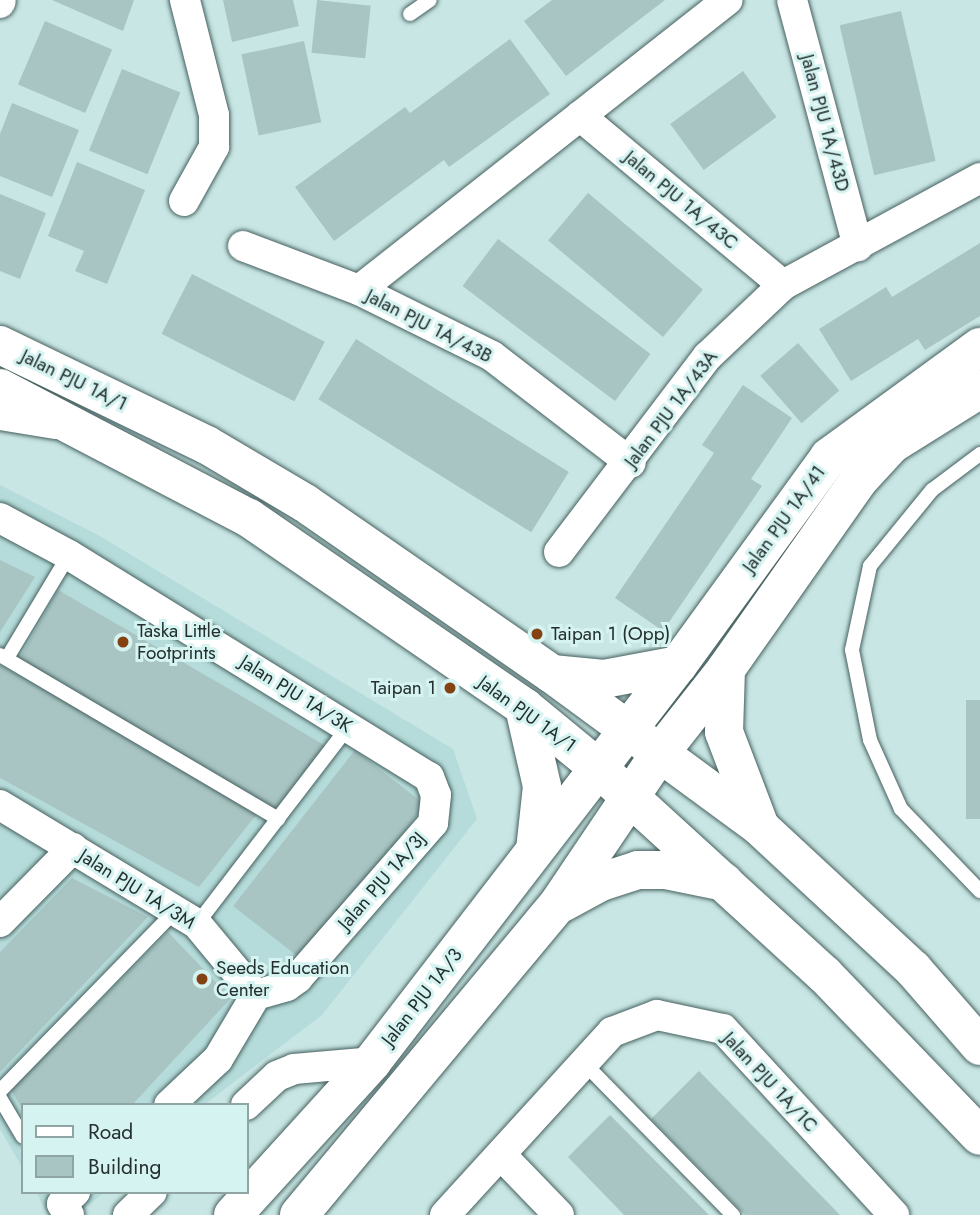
<!DOCTYPE html>
<style>
body{margin:0}
#map{position:relative;width:980px;height:1215px;overflow:hidden;background:#c8e6e4;font-family:Jost,sans-serif}
div>[style]{position:absolute}
.built>*{inset:0;background:#b5dcda}
.building>*{inset:0;background:#a8c5c3;transform-origin:0 0}
.roads{filter:drop-shadow(0 0 2px #46605f) drop-shadow(0 0 2px #46605f)}
.lane>*{height:14px;margin:-7px;padding:0 7px;transform-origin:7px;border-radius:7px;background:#fff}
.street>*{height:30px;margin:-15px;padding:0 15px;transform-origin:15px;border-radius:15px;background:#fff}
.secondary>*{height:38px;margin:-19px;padding:0 19px;transform-origin:19px;border-radius:19px;background:#fff}
.dots>*{width:19px;height:19px;translate:-50% -50%;box-sizing:border-box;border:4px solid #d5f3f1;border-radius:50%}
span{translate:-50% -50%;white-space:nowrap;text-align:center;line-height:1.15;-webkit-text-stroke:6px #d5f3f1;paint-order:stroke}
.street-label{font-size:19px;color:#242f2f}
.poi-label{font-size:19px;color:#242f2f}
.left{translate:0 -50%;text-align:left}
.right{translate:-100% -50%;text-align:right}
.legend{position:absolute;left:21px;top:1103px;width:228px;height:91px;box-sizing:border-box;background:#d5f3f1;border:2px solid #8ea5a3;margin:0;padding:9px 12px;list-style:none;font-size:21px;color:#242f2f}
.legend li{display:flex;align-items:center;gap:14px;height:35px}
.legend b{width:35px;border:2px solid #8ea5a3}
</style>
<div id="map">
<div class="built">
<i style="clip-path:polygon(0 485px,98px 535px,453px 749px,477px 819px,322px 1015px,204px 1105px,23px 1105px,23px 1169px,0 1129px)"></i>
<i style="clip-path:polygon(36px 1192px,104px 1192px,77px 1215px,48px 1215px)"></i>
</div>
<div class="building">
<i style="clip-path:polygon(52px 0,134px 0,123px 31px)"></i>
<i style="clip-path:polygon(223px 0,293px 0,299px 26px,232px 42px)"></i>
<i style="left:317px;top:0;width:54px;height:53px;rotate:6deg"></i>
<i style="clip-path:polygon(552px 0,665px 0,566px 76px,524px 21px)"></i>
<i style="left:901px;top:11px;width:154px;height:63px;rotate:77deg"></i>
<i style="left:45px;top:21px;width:73px;height:69px;rotate:23deg"></i>
<i style="clip-path:polygon(510px 39px,550px 94px,449px 167px,444px 160px,334px 241px,295px 187px,405px 107px,410px 113px)"></i>
<i style="left:304px;top:41px;width:83px;height:64px;rotate:78deg"></i>
<i style="left:122px;top:69px;width:63px;height:88px;rotate:22deg"></i>
<i style="left:743px;top:71px;width:57px;height:90px;rotate:54deg"></i>
<i style="clip-path:polygon(12px 103px,79px 130px,52px 197px,0 176px,0 134px)"></i>
<i style="clip-path:polygon(77px 162px,145px 190px,107px 284px,75px 271px,84px 251px,48px 236px)"></i>
<i style="left:588px;top:193px;width:150px;height:62px;rotate:40deg"></i>
<i style="clip-path:polygon(0 194px,46px 213px,20px 279px,0 271px)"></i>
<i style="left:498px;top:239px;width:191px;height:59px;rotate:37deg"></i>
<i style="clip-path:polygon(980px 243px,980px 316px,925px 350px,918px 339px,851px 381px,819px 329px,886px 287px,892px 297px)"></i>
<i style="left:192px;top:274px;width:149px;height:67px;rotate:27deg"></i>
<i style="left:356px;top:339px;width:251px;height:71px;rotate:32deg"></i>
<i style="left:798px;top:343px;width:63px;height:50px;rotate:49deg"></i>
<i style="clip-path:polygon(743px 385px,792px 418px,751px 479px,762px 486px,663px 631px,615px 598px,714px 453px,702px 445px)"></i>
<i style="clip-path:polygon(0 560px,35px 577px,0 632px)"></i>
<i style="clip-path:polygon(58px 590px,255px 704px,334px 751px,278px 811px,18px 661px)"></i>
<i style="clip-path:polygon(0 665px,260px 810px,199px 887px,0 778px)"></i>
<i style="left:966px;top:700px;width:14px;height:119px"></i>
<i style="left:355px;top:750px;width:89px;height:198px;rotate:38deg"></i>
<i style="clip-path:polygon(72px 878px,148px 917px,0 1072px,0 952px)"></i>
<i style="clip-path:polygon(168px 932px,231px 998px,132px 1105px,23px 1105px,23px 1110px,11px 1090px)"></i>
<i style="clip-path:polygon(699px 1071px,840px 1215px,745px 1215px,651px 1119px)"></i>
<i style="clip-path:polygon(610px 1115px,709px 1215px,624px 1215px,568px 1157px)"></i>
</div>
<div class="roads">
<div class="lane">
<i style="left:410px;top:14px;width:24px;rotate:-35deg"></i>
<i style="left:980px;top:454px;width:60px;rotate:143.1deg"></i>
<i style="left:932px;top:490px;width:98px;rotate:129.2deg"></i>
<i style="left:870px;top:566px;width:86px;rotate:102.1deg"></i>
<i style="left:852px;top:650px;width:92px;rotate:78.7deg"></i>
<i style="left:870px;top:740px;width:76px;rotate:65.8deg"></i>
<i style="left:901px;top:809px;width:114px;rotate:46.1deg"></i>
<i style="left:0;top:655px;width:323px;rotate:30.5deg"></i>
<i style="left:7px;top:658px;width:120px;rotate:-59deg"></i>
<i style="left:197px;top:924px;width:250px;rotate:-52.5deg"></i>
<i style="left:584px;top:1063px;width:213px;rotate:45.6deg"></i>
<i style="left:0;top:1091px;width:251px;rotate:-45.8deg"></i>
<i style="left:0;top:1098px;width:45px;rotate:59.5deg"></i>
</div>
<div class="street">
<i style="left:792px;top:0;width:255px;rotate:75deg"></i>
<i style="left:0;top:3px;width:3px;rotate:-72deg"></i>
<i style="left:580px;top:116px;width:264px;rotate:39.8deg"></i>
<i style="left:184px;top:201px;width:62px;rotate:-60.9deg"></i>
<i style="left:214px;top:147px;width:32px;rotate:-90deg"></i>
<i style="left:214px;top:115px;width:119px;rotate:-104.2deg"></i>
<i style="left:243px;top:246px;width:124px;rotate:20.8deg"></i>
<i style="left:359px;top:290px;width:148px;rotate:26.4deg"></i>
<i style="left:492px;top:356px;width:175px;rotate:37.6deg"></i>
<i style="left:359px;top:290px;width:469px;rotate:-38.2deg"></i>
<i style="left:0;top:415px;width:56px;rotate:9.3deg"></i>
<i style="left:0;top:518px;width:78px;rotate:28.2deg"></i>
<i style="left:69px;top:555px;width:423px;rotate:31.7deg"></i>
<i style="left:429px;top:777px;width:19px;rotate:69deg"></i>
<i style="left:436px;top:795px;width:28px;rotate:96deg"></i>
<i style="left:433px;top:823px;width:206px;rotate:131.1deg"></i>
<i style="left:298px;top:978px;width:14px;rotate:144deg"></i>
<i style="left:287px;top:986px;width:32px;rotate:164deg"></i>
<i style="left:256px;top:995px;width:74px;rotate:120.7deg"></i>
<i style="left:218px;top:1059px;width:67px;rotate:136.8deg"></i>
<i style="left:559px;top:552px;width:246px;rotate:-52.8deg"></i>
<i style="left:708px;top:356px;width:103px;rotate:-43.4deg"></i>
<i style="left:783px;top:285px;width:224px;rotate:-28.5deg"></i>
<i style="left:0;top:805px;width:230px;rotate:31.1deg"></i>
<i style="left:197px;top:924px;width:92px;rotate:50.3deg"></i>
<i style="left:0;top:922px;width:104px;rotate:-45.4deg"></i>
<i style="left:246px;top:1105px;width:42px;rotate:-43.1deg"></i>
<i style="left:277px;top:1076px;width:18px;rotate:-22deg"></i>
<i style="left:294px;top:1069px;width:78px;rotate:-5.1deg"></i>
<i style="left:502px;top:1156px;width:82px;rotate:46deg"></i>
<i style="left:69px;top:1215px;width:13px;rotate:-122deg"></i>
<i style="left:62px;top:1204px;width:18px;rotate:-43deg"></i>
<i style="left:128px;top:1215px;width:33px;rotate:-44deg"></i>
<i style="left:445px;top:1215px;width:248px;rotate:-47.6deg"></i>
<i style="left:612px;top:1032px;width:48px;rotate:-20.7deg"></i>
<i style="left:657px;top:1015px;width:67px;rotate:12deg"></i>
<i style="left:723px;top:1029px;width:253px;rotate:47.4deg"></i>
</div>
<div class="secondary">
<i style="left:0;top:345px;width:230px;rotate:25.8deg"></i>
<i style="left:207px;top:445px;width:114px;rotate:30.6deg"></i>
<i style="left:305px;top:503px;width:300px;rotate:34.7deg"></i>
<i style="left:552px;top:674px;width:258px;rotate:36.3deg"></i>
<i style="left:760px;top:827px;width:209px;rotate:42.9deg"></i>
<i style="left:913px;top:969px;width:102px;rotate:49deg"></i>
<i style="left:0;top:388px;width:281px;rotate:27.6deg"></i>
<i style="left:249px;top:518px;width:334px;rotate:34.5deg"></i>
<i style="left:524px;top:707px;width:94px;rotate:39.4deg"></i>
<i style="left:597px;top:767px;width:309px;rotate:42.4deg"></i>
<i style="left:825px;top:975px;width:223px;rotate:46.1deg"></i>
<i style="left:726px;top:669px;width:63px;rotate:91.8deg"></i>
<i style="left:724px;top:732px;width:98px;rotate:69.2deg"></i>
<i style="left:552px;top:674px;width:52px;rotate:5.5deg"></i>
<i style="left:604px;top:679px;width:75px;rotate:-10.7deg"></i>
<i style="left:524px;top:707px;width:81px;rotate:77.2deg"></i>
<i style="left:542px;top:786px;width:64px;rotate:96.2deg"></i>
<i style="left:562px;top:903px;width:44px;rotate:-28.3deg"></i>
<i style="left:601px;top:882px;width:39px;rotate:-18deg"></i>
<i style="left:638px;top:870px;width:27px"></i>
<i style="left:665px;top:870px;width:60px;rotate:11.5deg"></i>
<i style="left:233px;top:1215px;width:207px;rotate:-47.7deg"></i>
<i style="left:372px;top:1062px;width:501px;rotate:-52.38deg"></i>
<i style="left:678px;top:665px;width:257px;rotate:-54deg"></i>
<i style="left:829px;top:457px;width:187px;rotate:-36.1deg"></i>
<i style="left:299px;top:1215px;width:405px;rotate:-50.2deg"></i>
<i style="left:558px;top:904px;width:182px;rotate:-56deg"></i>
<i style="left:660px;top:753px;width:107px;rotate:-51.8deg"></i>
<i style="left:726px;top:669px;width:230px;rotate:-54.9deg"></i>
<i style="left:858px;top:481px;width:50px;rotate:-47.4deg"></i>
<i style="left:892px;top:444px;width:104px;rotate:-32deg"></i>
</div>
</div>
<div class="dots">
<i style="left:537px;top:634px;background:#844112"></i>
<i style="left:123px;top:642px;background:#844112"></i>
<i style="left:450px;top:688px;background:#844112"></i>
<i style="left:202px;top:979px;background:#844112"></i>
</div>
<div class="street-label">
<span style="left:825px;top:123px;rotate:75deg">Jalan PJU 1A/43D</span>
<span style="left:681px;top:200px;rotate:40deg">Jalan PJU 1A/43C</span>
<span style="left:429px;top:326px;rotate:27deg">Jalan PJU 1A/43B</span>
<span style="left:74px;top:380px;rotate:26deg">Jalan PJU 1A/1</span>
<span style="left:671px;top:409px;rotate:-53deg">Jalan PJU 1A/43A</span>
<span style="left:784px;top:519px;rotate:-54deg">Jalan PJU 1A/41</span>
<span style="left:296px;top:694px;rotate:32deg">Jalan PJU 1A/3K</span>
<span style="left:527px;top:714px;rotate:36deg">Jalan PJU 1A/1</span>
<span style="left:382px;top:881px;rotate:-49deg">Jalan PJU 1A/3J</span>
<span style="left:137px;top:889px;rotate:32deg">Jalan PJU 1A/3M</span>
<span style="left:422px;top:997px;rotate:-52deg">Jalan PJU 1A/3</span>
<span style="left:770px;top:1082px;rotate:47deg">Jalan PJU 1A/1C</span>
</div>
<div class="poi-label">
<span class="left" style="left:137px;top:642px">Taska Little<br>Footprints</span>
<span class="left" style="left:551px;top:634px">Taipan 1 (Opp)</span>
<span class="right" style="left:436px;top:688px">Taipan 1</span>
<span class="left" style="left:216px;top:979px">Seeds Education<br>Center</span>
</div>
<ul class="legend">
<li><b style="height:9px;background:#fff"></b>Road</li>
<li><b style="height:19px;background:#a8c5c3"></b>Building</li>
</ul>
</div>
